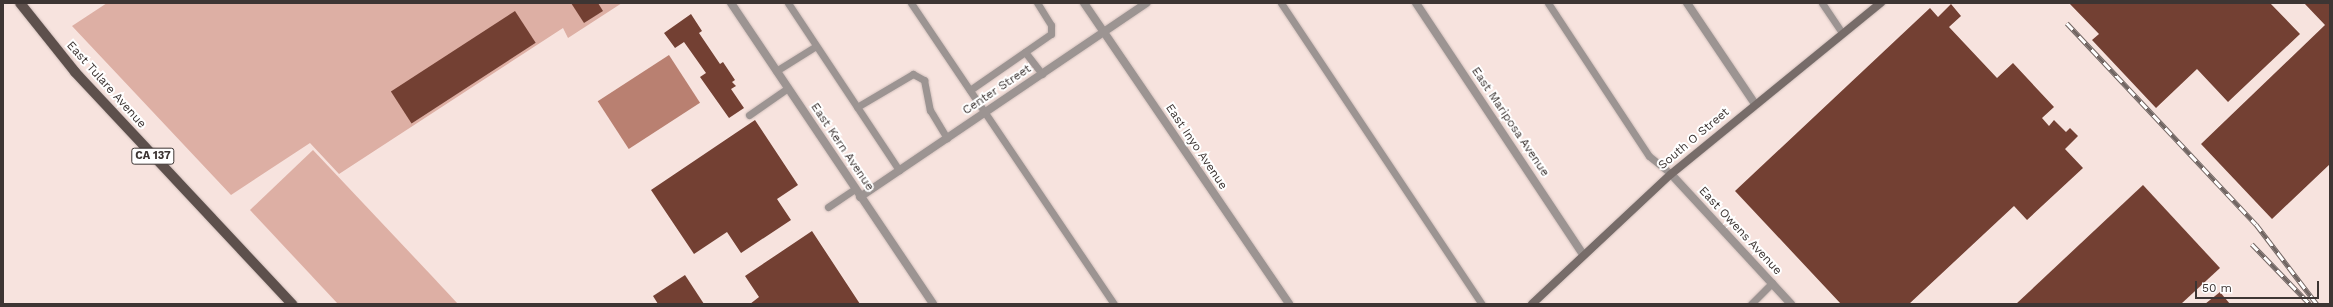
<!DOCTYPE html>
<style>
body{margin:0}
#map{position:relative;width:2333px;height:307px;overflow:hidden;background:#f7e3de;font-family:"Work Sans",sans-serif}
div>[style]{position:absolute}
.green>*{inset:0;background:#ddafa4}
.water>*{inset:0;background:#b98071;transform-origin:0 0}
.building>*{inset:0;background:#734033;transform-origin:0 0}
.roads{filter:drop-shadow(0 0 1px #d2c0bc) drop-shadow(0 0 1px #d2c0bc)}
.lane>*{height:7px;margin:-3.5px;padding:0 3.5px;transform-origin:3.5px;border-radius:3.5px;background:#9c9492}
.street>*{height:8px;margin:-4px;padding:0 4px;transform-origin:4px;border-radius:4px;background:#9c9492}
.secondary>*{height:8px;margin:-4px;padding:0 4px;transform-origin:4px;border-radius:4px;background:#776c69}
.primary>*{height:10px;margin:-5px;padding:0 5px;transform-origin:5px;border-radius:5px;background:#5d504c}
.rail>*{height:4.5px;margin-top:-2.25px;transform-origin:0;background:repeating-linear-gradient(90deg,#fff 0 9px,#706562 0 18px);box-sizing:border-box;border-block:1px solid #706562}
span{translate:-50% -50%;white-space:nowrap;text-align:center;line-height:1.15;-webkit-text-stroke:4px #fff;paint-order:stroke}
.shield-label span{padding:1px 3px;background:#fff;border:1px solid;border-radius:3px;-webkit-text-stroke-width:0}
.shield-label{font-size:11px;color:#3d3533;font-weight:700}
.street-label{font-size:12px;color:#3d3533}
.frame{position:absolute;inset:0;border:4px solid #3d3533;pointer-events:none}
.scale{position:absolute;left:2195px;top:281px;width:124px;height:18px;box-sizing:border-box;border:2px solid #3d3533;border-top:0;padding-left:5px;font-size:12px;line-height:14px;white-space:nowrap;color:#3d3533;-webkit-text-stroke:3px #fff;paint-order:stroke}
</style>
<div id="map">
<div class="green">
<i style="clip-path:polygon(107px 3px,622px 3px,568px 38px,563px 28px,339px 174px,310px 143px,231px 195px,72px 26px)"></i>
<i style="clip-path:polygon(313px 150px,430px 274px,458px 304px,338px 304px,250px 210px)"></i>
</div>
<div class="water">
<i style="left:669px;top:55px;width:57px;height:85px;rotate:57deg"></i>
</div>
<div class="building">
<i style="clip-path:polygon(571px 3px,598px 3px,603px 11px,584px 23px)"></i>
<i style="clip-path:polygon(2069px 3px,2270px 3px,2300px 34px,2228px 102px,2197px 69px,2156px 108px,2092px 40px,2099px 34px)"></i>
<i style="clip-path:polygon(2304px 3px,2330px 3px,2330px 164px,2272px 219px,2201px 144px,2325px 25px)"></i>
<i style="clip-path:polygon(1951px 4px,1961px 16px,1949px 27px,1997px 78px,2013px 63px,2054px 107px,2042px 118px,2049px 126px,2054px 120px,2066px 132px,2070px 128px,2078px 136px,2065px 149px,2083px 168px,2027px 220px,2014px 206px,1909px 304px,1841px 304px,1735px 191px,1930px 8px,1938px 17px)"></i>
<i style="left:515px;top:11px;width:38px;height:148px;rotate:57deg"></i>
<i style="clip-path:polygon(691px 14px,702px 31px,699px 33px,720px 64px,723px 62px,735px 80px,732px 82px,736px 86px,731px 89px,744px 108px,729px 118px,700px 77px,706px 73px,684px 42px,675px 48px,664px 33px)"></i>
<i style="clip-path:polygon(755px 120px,798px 185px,777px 199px,791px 220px,741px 253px,727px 232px,694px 254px,651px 190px)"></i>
<i style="clip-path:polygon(2143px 185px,2220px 268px,2181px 304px,2016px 304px)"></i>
<i style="clip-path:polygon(812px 231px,860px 304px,750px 304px,759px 297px,745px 276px)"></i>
<i style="clip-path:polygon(685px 275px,704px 304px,658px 304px,653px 296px)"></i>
<i style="clip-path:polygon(2220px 292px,2230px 304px,2205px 304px)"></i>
</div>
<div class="roads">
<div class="lane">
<i style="left:788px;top:3px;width:201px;rotate:56.4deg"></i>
<i style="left:911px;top:3px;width:363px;rotate:56deg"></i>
<i style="left:1281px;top:3px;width:362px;rotate:56.3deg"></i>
<i style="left:1548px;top:3px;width:183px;rotate:56.6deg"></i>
<i style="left:1649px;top:156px;width:28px;rotate:39deg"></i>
<i style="left:1822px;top:3px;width:36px;rotate:56deg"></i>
<i style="left:1025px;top:52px;width:28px;rotate:52deg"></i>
<i style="left:776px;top:71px;width:47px;rotate:-32deg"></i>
<i style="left:970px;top:90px;width:98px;rotate:-34.7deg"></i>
<i style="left:1051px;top:34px;width:9px;rotate:-90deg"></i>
<i style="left:1051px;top:25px;width:26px;rotate:-122deg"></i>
<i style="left:857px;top:107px;width:65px;rotate:-30.5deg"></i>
<i style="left:913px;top:74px;width:13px;rotate:29deg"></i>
<i style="left:924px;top:80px;width:31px;rotate:79deg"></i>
<i style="left:930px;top:110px;width:33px;rotate:59deg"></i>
<i style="left:749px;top:115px;width:47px;rotate:-34.7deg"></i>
<i style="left:828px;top:207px;width:32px;rotate:-34deg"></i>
<i style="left:1751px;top:304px;width:30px;rotate:-45deg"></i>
</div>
<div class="street">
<i style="left:731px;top:3px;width:362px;rotate:56.1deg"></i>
<i style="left:1084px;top:3px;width:364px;rotate:55.7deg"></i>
<i style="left:1416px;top:3px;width:301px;rotate:56.4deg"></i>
<i style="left:1687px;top:3px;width:122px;rotate:56deg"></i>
<i style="left:1671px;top:174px;width:177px;rotate:47.3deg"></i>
<i style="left:860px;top:197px;width:346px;rotate:-34.1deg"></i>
</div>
<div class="secondary">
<i style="left:1532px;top:304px;width:190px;rotate:-43.1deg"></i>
<i style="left:1671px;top:174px;width:271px;rotate:-39.2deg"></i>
</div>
<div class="primary">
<i style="left:20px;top:3px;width:88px;rotate:51.4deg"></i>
<i style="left:75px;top:72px;width:318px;rotate:46.9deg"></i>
</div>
</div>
<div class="rail">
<i style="left:2067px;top:23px;width:276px;rotate:46.8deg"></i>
<i style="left:2256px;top:224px;width:101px;rotate:52.7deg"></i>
<i style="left:2252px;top:244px;width:83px;rotate:46deg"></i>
</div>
<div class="shield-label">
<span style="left:153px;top:156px">CA 137</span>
</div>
<div class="street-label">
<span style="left:106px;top:85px;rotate:48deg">East Tulare Avenue</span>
<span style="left:997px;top:90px;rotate:-34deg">Center Street</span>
<span style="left:1510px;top:122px;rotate:56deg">East Mariposa Avenue</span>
<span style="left:1694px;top:139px;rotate:-40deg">South O Street</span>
<span style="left:842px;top:147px;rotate:56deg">East Kern Avenue</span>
<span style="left:1196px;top:147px;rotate:56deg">East Inyo Avenue</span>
<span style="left:1740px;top:231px;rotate:47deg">East Owens Avenue</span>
</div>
<div class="frame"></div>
<div class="scale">50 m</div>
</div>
